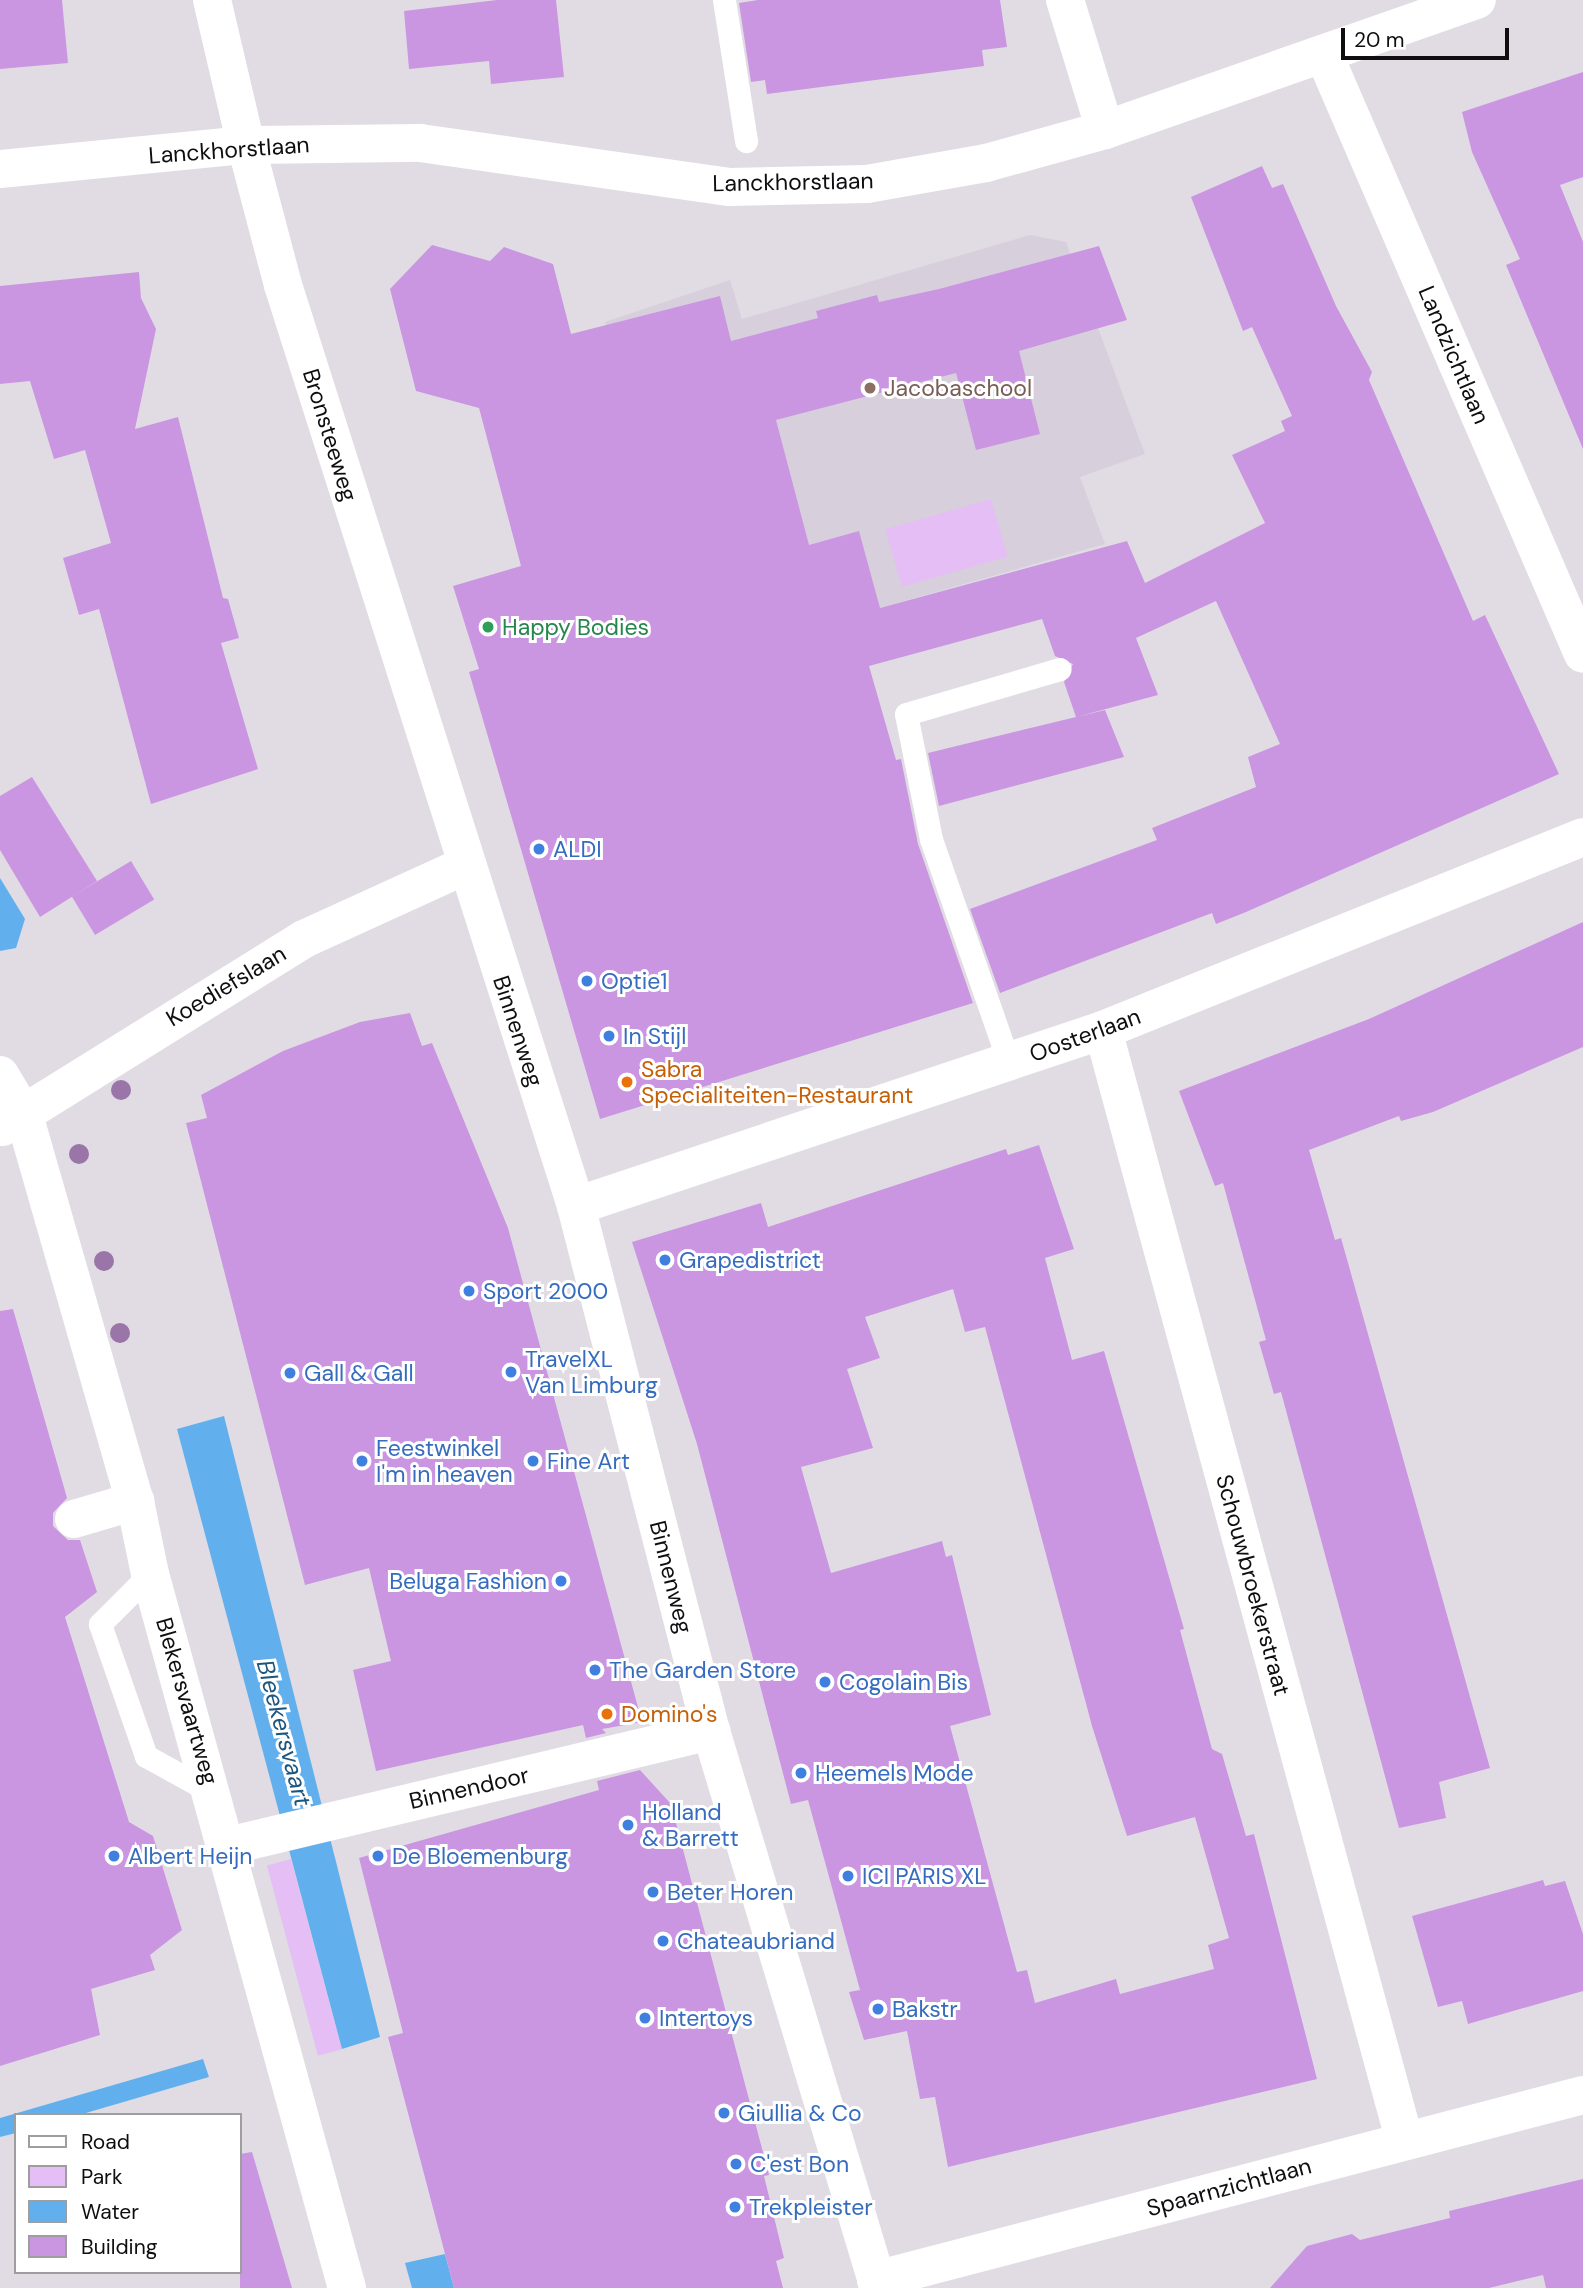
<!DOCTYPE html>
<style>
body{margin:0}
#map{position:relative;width:1583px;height:2288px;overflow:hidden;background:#e1dce3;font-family:"DM Sans",sans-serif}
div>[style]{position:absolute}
.built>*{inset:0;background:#d8cfdd}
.green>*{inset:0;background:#e4bef5;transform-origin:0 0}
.water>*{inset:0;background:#61b0ed}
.building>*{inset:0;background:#ca96e1;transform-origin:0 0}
.lane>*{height:23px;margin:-11.5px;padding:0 11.5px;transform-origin:11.5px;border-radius:11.5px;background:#fff}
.street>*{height:38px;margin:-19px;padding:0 19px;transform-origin:19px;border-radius:19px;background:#fff}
.secondary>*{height:38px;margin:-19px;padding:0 19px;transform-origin:19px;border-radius:19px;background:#fff}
.primary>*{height:38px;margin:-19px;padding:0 19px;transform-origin:19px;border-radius:19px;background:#fff}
.trees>*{width:20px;height:20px;margin:-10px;border-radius:50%;background:#9a75a8}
.dots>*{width:19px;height:19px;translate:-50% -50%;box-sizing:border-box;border:4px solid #fff;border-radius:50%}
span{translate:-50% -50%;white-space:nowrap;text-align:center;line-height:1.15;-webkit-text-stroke:6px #fff;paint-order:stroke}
.street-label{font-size:23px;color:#0f0d10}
.education-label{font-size:23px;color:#785e54}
.left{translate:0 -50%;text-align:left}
.leisure-label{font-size:23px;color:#27864d}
.shop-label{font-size:23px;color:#366cbe}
.right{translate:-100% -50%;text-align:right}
.food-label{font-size:23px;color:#c56008}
.water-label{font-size:24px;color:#1c557d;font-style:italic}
.legend{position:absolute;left:14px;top:2113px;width:228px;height:161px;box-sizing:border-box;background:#fff;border:2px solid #9f9e9f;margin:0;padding:9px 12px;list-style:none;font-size:21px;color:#0f0d10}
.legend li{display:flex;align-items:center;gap:14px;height:35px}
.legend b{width:35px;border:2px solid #9f9e9f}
.scale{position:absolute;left:1341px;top:28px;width:168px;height:32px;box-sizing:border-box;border:4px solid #0f0d10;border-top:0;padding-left:9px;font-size:21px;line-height:24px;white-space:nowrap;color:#0f0d10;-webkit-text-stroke:5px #fff;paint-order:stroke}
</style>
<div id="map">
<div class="built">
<i style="clip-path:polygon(1030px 235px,1066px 242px,1145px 454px,1080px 477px,1105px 544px,876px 609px,660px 556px,605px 322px,730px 280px,742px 319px)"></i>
</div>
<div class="green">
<i style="left:991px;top:499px;width:60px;height:110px;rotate:74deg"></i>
<i style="left:291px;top:1859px;width:197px;height:25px;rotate:75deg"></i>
</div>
<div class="water">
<i style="clip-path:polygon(0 878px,25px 919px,16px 948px,0 951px)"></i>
<i style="clip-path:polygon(224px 1416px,380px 2037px,342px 2049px,177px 1429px)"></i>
<i style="clip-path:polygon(203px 2059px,209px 2077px,79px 2115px,16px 2115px,16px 2133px,0 2137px,0 2118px)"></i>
<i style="clip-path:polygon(445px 2254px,454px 2288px,412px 2288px,405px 2263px)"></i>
</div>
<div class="building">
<i style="clip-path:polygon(0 0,62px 0,68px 63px,0 69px)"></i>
<i style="clip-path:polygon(497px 0,556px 0,564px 77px,491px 84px,489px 61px,409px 69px,404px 11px)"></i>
<i style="clip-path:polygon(758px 0,1000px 0,1007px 47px,982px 50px,984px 66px,767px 94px,765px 80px,751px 82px,739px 3px)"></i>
<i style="clip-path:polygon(1583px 72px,1583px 177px,1560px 185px,1583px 242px,1583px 449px,1506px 265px,1520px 259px,1472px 152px,1462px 112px)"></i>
<i style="clip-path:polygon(1262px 166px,1272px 188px,1283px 184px,1336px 306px,1372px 372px,1369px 380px,1473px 621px,1485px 615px,1559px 774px,1246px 912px,1216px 924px,1212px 913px,1000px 993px,970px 909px,1157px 840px,1152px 828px,1256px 787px,1248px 757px,1280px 744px,1216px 601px,1136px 638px,1158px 695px,1076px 717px,1105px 710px,1124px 757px,939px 806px,928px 753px,1076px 717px,1064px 682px,1073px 664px,1055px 656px,1042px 619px,869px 666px,896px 760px,901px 759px,918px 844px,973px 1003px,600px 1119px,469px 672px,479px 669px,453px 586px,521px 566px,479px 408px,416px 391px,390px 289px,432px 245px,490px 261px,504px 247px,553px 264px,571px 334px,720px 296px,731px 341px,818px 318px,816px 311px,877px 295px,879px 302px,939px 289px,1099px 246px,1127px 320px,1019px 351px,1040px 434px,976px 450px,956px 373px,776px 420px,809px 545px,859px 531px,880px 608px,1127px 541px,1145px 583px,1265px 523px,1232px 455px,1285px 431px,1281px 421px,1292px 416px,1252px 327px,1243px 331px,1191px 197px)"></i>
<i style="clip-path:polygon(139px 272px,141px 298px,156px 329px,135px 429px,178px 417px,223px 598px,228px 599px,239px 638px,221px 643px,258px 769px,151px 804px,99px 609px,79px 615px,63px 558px,111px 543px,85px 450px,54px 459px,30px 381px,0 384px,0 286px)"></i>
<i style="clip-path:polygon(32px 777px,97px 881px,40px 917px,0 850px,0 796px)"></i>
<i style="left:131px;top:861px;width:45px;height:69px;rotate:59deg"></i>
<i style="clip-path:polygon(1583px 922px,1583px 1047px,1433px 1112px,1401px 1121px,1399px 1116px,1309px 1150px,1335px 1240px,1341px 1238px,1490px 1768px,1439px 1782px,1446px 1818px,1399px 1828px,1281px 1392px,1274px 1394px,1259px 1342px,1266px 1340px,1223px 1183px,1215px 1186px,1179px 1091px,1369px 1019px)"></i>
<i style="clip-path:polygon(410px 1013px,422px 1046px,432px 1043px,508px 1228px,642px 1722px,602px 1729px,606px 1733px,586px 1738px,583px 1725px,376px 1771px,353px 1670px,391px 1661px,369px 1568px,305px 1585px,186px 1123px,207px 1118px,201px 1095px,283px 1051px,360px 1022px)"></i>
<i style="clip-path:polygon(evenodd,1039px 1145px,1074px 1249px,1045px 1258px,1072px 1360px,1104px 1351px,1184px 1629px,1180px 1630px,1212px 1749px,1222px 1754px,1246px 1836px,1254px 1834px,1317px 2079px,948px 2167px,935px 2097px,920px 2099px,907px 2031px,864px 2040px,849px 1992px,860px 1990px,808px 1800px,791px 1804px,697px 1444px,632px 1242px,761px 1203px,768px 1227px,1006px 1149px,1008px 1155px,1039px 1145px,953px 1289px,965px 1332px,985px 1327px,1092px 1726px,1127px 1836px,1195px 1817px,1229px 1938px,1208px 1945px,1214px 1969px,1120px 1994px,1116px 1979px,1035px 2003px,1027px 1970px,1017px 1972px,950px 1726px,991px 1715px,952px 1555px,946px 1557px,942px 1541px,831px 1573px,801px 1467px,873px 1448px,847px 1369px,880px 1358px,865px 1317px,953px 1289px)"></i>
<i style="clip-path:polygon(13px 1309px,67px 1498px,53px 1513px,53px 1526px,68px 1540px,80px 1540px,97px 1592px,65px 1617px,129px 1822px,153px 1836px,182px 1930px,150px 1955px,155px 1970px,91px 1989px,100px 2035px,0 2066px,0 1311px)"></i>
<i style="clip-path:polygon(640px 1770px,671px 1804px,769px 2175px,764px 2176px,784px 2258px,776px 2261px,783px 2288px,454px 2288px,388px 2037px,403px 2033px,359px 1858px,599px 1790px,597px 1781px)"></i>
<i style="clip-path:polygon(1543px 1880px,1545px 1886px,1565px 1881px,1583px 1934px,1583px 1991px,1468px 2024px,1462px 2001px,1438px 2007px,1412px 1916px)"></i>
<i style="clip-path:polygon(252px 2152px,292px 2288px,240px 2288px,240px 2154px)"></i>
<i style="clip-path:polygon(1583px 2179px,1583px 2288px,1546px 2288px,1543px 2275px,1489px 2288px,1270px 2288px,1307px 2246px,1352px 2234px,1360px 2240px,1450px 2218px,1449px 2211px)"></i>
</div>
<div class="lane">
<i style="left:724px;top:0;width:143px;rotate:81.1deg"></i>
<i style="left:1009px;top:1063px;width:237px;rotate:-109.2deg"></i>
<i style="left:931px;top:839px;width:127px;rotate:-101.3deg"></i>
<i style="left:906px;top:714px;width:160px;rotate:-16.3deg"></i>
<i style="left:150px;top:1574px;width:71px;rotate:135deg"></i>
<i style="left:100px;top:1624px;width:140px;rotate:70.8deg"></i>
<i style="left:146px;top:1756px;width:77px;rotate:28.9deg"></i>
</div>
<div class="street">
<i style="left:212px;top:0;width:149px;rotate:76.8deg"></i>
<i style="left:1065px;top:0;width:136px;rotate:72.9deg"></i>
<i style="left:1325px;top:57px;width:650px;rotate:66.63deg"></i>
<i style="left:1103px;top:1030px;width:1149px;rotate:74.81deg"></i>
<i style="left:0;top:1075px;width:47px;rotate:59deg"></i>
<i style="left:24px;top:1115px;width:402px;rotate:74deg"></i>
<i style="left:135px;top:1501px;width:75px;rotate:78.4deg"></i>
<i style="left:150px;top:1574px;width:741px;rotate:74.58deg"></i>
<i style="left:2px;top:1127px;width:356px;rotate:-31.9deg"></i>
<i style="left:304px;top:939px;width:176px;rotate:-24.5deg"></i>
<i style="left:576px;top:1206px;width:556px;rotate:-18.47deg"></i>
<i style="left:1103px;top:1030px;width:517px;rotate:-21.9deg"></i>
<i style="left:74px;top:1519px;width:64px;rotate:-16.4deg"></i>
<i style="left:228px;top:1846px;width:497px;rotate:-13.4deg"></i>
<i style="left:876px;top:2280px;width:731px;rotate:-14.66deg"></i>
</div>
<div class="secondary">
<i style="left:246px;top:145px;width:145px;rotate:75.2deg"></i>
<i style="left:283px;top:285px;width:966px;rotate:72.35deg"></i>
<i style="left:576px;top:1206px;width:542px;rotate:75.58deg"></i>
<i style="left:711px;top:1731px;width:582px;rotate:73.22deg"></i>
</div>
<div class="primary">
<i style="left:0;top:169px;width:247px;rotate:-5.6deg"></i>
<i style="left:246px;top:145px;width:174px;rotate:-0.7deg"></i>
<i style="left:420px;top:143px;width:313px;rotate:8.1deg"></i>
<i style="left:730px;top:187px;width:137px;rotate:-1.3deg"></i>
<i style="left:867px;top:184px;width:121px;rotate:-10deg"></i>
<i style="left:986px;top:163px;width:123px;rotate:-15.5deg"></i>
<i style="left:1105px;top:130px;width:394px;rotate:-19.3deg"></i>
</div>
<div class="trees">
<i style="left:121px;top:1090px"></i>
<i style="left:79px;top:1154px"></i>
<i style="left:104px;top:1261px"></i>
<i style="left:120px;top:1333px"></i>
</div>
<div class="dots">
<i style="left:870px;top:388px;background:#8d6e63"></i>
<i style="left:488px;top:627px;background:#2e9e5b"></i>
<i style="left:539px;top:849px;background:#3f7fe0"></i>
<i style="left:587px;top:981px;background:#3f7fe0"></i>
<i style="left:609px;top:1036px;background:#3f7fe0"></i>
<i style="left:627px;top:1082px;background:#e8710a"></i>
<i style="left:665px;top:1260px;background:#3f7fe0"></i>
<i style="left:469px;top:1291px;background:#3f7fe0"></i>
<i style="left:511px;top:1372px;background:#3f7fe0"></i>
<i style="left:290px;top:1373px;background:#3f7fe0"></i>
<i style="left:362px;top:1461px;background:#3f7fe0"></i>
<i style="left:533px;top:1461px;background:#3f7fe0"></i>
<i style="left:561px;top:1581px;background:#3f7fe0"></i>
<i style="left:595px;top:1670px;background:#3f7fe0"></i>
<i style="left:825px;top:1682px;background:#3f7fe0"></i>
<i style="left:607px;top:1714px;background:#e8710a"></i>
<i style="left:801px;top:1773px;background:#3f7fe0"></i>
<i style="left:628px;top:1825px;background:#3f7fe0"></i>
<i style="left:114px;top:1856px;background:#3f7fe0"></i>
<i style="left:378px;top:1856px;background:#3f7fe0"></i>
<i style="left:848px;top:1876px;background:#3f7fe0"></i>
<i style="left:653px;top:1892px;background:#3f7fe0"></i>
<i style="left:663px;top:1941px;background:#3f7fe0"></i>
<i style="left:878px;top:2009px;background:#3f7fe0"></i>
<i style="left:645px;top:2018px;background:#3f7fe0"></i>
<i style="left:724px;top:2113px;background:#3f7fe0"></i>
<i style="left:736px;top:2164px;background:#3f7fe0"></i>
<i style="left:735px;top:2207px;background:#3f7fe0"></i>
</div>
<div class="street-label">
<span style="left:229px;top:150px;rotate:-4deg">Lanckhorstlaan</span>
<span style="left:793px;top:182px;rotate:-1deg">Lanckhorstlaan</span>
<span style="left:1454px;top:355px;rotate:67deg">Landzichtlaan</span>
<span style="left:330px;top:435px;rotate:73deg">Bronsteeweg</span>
<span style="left:226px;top:986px;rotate:-31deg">Koediefslaan</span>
<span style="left:518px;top:1031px;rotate:72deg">Binnenweg</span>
<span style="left:1085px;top:1035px;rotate:-20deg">Oosterlaan</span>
<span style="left:671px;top:1577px;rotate:76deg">Binnenweg</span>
<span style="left:1253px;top:1585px;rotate:75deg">Schouwbroekerstraat</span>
<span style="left:187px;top:1701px;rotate:74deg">Blekersvaartweg</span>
<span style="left:469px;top:1788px;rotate:-13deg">Binnendoor</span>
<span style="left:1229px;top:2187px;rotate:-15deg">Spaarnzichtlaan</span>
</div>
<div class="education-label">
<span class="left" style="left:884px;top:388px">Jacobaschool</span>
</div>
<div class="leisure-label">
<span class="left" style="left:502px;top:627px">Happy Bodies</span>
</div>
<div class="shop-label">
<span class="left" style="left:553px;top:849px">ALDI</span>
<span class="left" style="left:601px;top:981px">Optie1</span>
<span class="left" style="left:623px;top:1036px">In Stijl</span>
<span class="left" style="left:679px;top:1260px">Grapedistrict</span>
<span class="left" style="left:483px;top:1291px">Sport 2000</span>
<span class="left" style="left:525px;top:1372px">TravelXL<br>Van Limburg</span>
<span class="left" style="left:304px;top:1373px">Gall &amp; Gall</span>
<span class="left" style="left:376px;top:1461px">Feestwinkel<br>I'm in heaven</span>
<span class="left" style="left:547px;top:1461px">Fine Art</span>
<span class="right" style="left:547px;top:1581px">Beluga Fashion</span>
<span class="left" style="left:609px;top:1670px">The Garden Store</span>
<span class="left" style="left:839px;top:1682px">Cogolain Bis</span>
<span class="left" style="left:815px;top:1773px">Heemels Mode</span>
<span class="left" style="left:642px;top:1825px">Holland<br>&amp; Barrett</span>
<span class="left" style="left:128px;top:1856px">Albert Heijn</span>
<span class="left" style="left:392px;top:1856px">De Bloemenburg</span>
<span class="left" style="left:862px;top:1876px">ICI PARIS XL</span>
<span class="left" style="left:667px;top:1892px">Beter Horen</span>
<span class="left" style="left:677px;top:1941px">Chateaubriand</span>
<span class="left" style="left:892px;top:2009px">Bakstr</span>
<span class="left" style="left:659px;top:2018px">Intertoys</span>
<span class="left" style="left:738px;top:2113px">Giullia &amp; Co</span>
<span class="left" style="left:750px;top:2164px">C'est Bon</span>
<span class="left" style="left:749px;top:2207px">Trekpleister</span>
</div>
<div class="food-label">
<span class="left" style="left:641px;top:1082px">Sabra<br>Specialiteiten-Restaurant</span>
<span class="left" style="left:621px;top:1714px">Domino's</span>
</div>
<div class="water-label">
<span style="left:284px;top:1733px;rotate:75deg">Bleekersvaart</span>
</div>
<ul class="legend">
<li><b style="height:9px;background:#fff"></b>Road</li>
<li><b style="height:19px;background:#e4bef5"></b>Park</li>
<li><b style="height:19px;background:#61b0ed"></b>Water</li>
<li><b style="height:19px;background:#ca96e1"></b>Building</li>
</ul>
<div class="scale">20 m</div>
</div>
